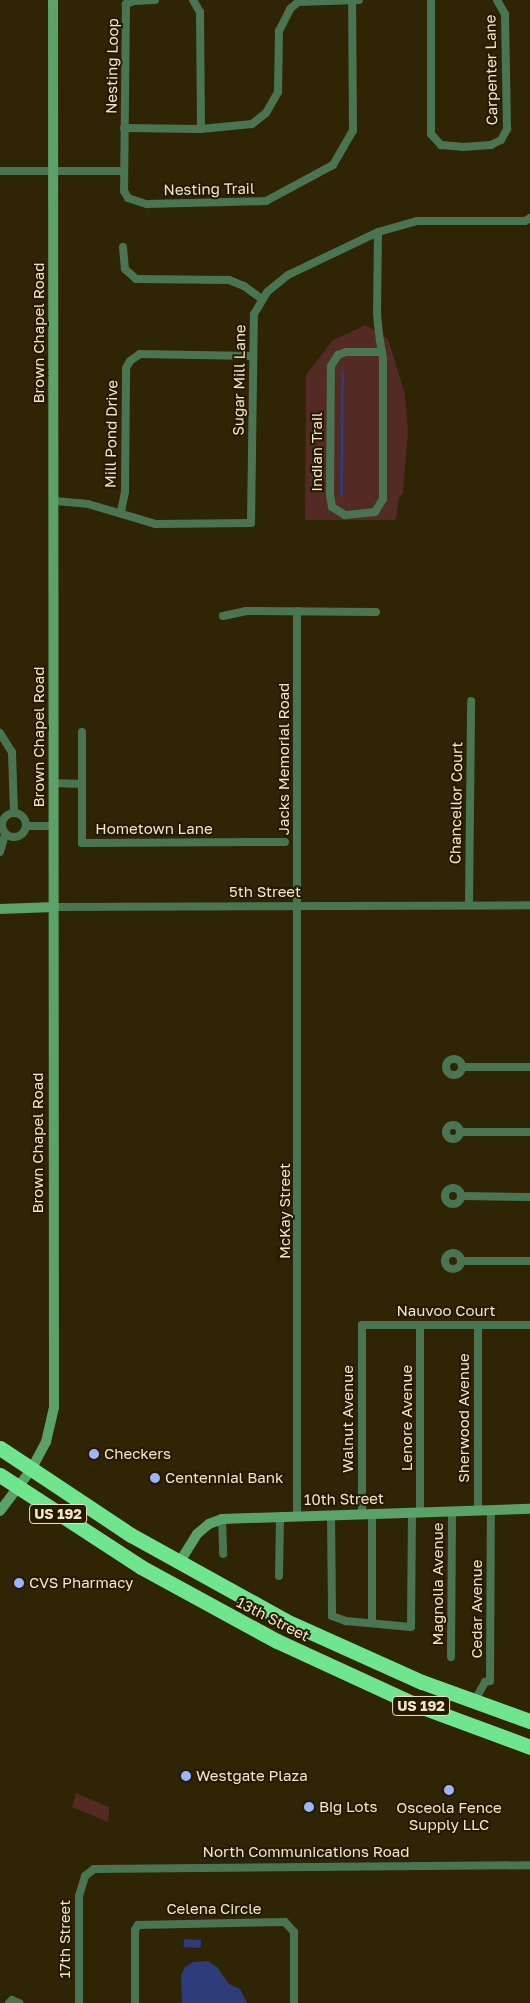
<!DOCTYPE html>
<style>
body{margin:0}
#map{position:relative;width:530px;height:2003px;overflow:hidden;background:#2f2403;font-family:"Golos Text",sans-serif}
div>[style]{position:absolute}
.green>*{inset:0;background:#532a24}
.water>*{inset:0;background:#2e3d79;transform-origin:0 0}
.stream>*{height:2.5px;margin:-1.25px;padding:0 1.25px;transform-origin:1.25px;border-radius:1.25px;background:#2e3d79}
.street>*{height:8px;margin:-4px;padding:0 4px;transform-origin:4px;border-radius:4px;background:#497552}
.street>.ring{margin:-4px;padding:0;box-sizing:content-box;background:none;border:8px solid #497552;border-radius:50%}
.secondary>*{height:10px;margin:-5px;padding:0 5px;transform-origin:5px;border-radius:5px;background:#5aa26a}
.highway>*{height:15px;margin:-7.5px;padding:0 7.5px;transform-origin:7.5px;border-radius:7.5px;background:#6fe58d}
.dots>*{width:14px;height:14px;translate:-50% -50%;box-sizing:border-box;border:2px solid #251a00;border-radius:50%}
span{translate:-50% -50%;white-space:nowrap;text-align:center;line-height:1.15;-webkit-text-stroke:4px #251a00;paint-order:stroke}
.shield-label span{padding:1px 4px;background:#251a00;border:1px solid;border-radius:4px;-webkit-text-stroke-width:0}
.shield-label{font-size:14px;color:#f2e6c8;font-weight:700}
.street-label{font-size:15px;color:#f2e6c8}
.poi-label{font-size:15px;color:#f2e6c8}
.left{translate:0 -50%;text-align:left}
</style>
<div id="map">
<div class="green">
<i style="clip-path:polygon(366px 325px,388px 339px,405px 394px,408px 431px,403px 494px,399px 497px,396px 520px,305px 520px,306px 375px,333px 340px)"></i>
<i style="clip-path:polygon(76px 1793px,109px 1807px,108px 1822px,72px 1807px)"></i>
</div>
<div class="water">
<i style="left:184px;top:1939px;width:17px;height:8px;rotate:3deg"></i>
<i style="clip-path:polygon(208px 1961px,217px 1967px,229px 1984px,240px 1989px,247px 2003px,182px 2003px,181px 1975px,185px 1967px,193px 1962px)"></i>
</div>
<div class="stream">
<i style="left:341px;top:495px;width:123px;rotate:-89.5deg"></i>
</div>
<div class="street">
<i style="left:155px;top:0;width:21px;rotate:177deg"></i>
<i style="left:134px;top:1px;width:9px;rotate:159deg"></i>
<i style="left:126px;top:4px;width:187px;rotate:90.6deg"></i>
<i style="left:124px;top:191px;width:8px;rotate:60deg"></i>
<i style="left:128px;top:198px;width:20px;rotate:18deg"></i>
<i style="left:147px;top:204px;width:119px;rotate:-1.4deg"></i>
<i style="left:266px;top:201px;width:76px;rotate:-28.2deg"></i>
<i style="left:333px;top:165px;width:39px;rotate:-60deg"></i>
<i style="left:353px;top:131px;width:131px;rotate:-90.4deg"></i>
<i style="left:193px;top:0;width:14px;rotate:60deg"></i>
<i style="left:200px;top:12px;width:117px;rotate:89.5deg"></i>
<i style="left:431px;top:0;width:134px;rotate:90deg"></i>
<i style="left:431px;top:134px;width:15px;rotate:48deg"></i>
<i style="left:441px;top:145px;width:21px;rotate:5deg"></i>
<i style="left:462px;top:147px;width:29px;rotate:-4deg"></i>
<i style="left:491px;top:145px;width:11px;rotate:-27deg"></i>
<i style="left:501px;top:140px;width:13px;rotate:-61deg"></i>
<i style="left:507px;top:129px;width:115px;rotate:-91deg"></i>
<i style="left:505px;top:14px;width:16px;rotate:-120deg"></i>
<i style="left:124px;top:128px;width:77px;rotate:0.7deg"></i>
<i style="left:201px;top:129px;width:51px;rotate:-5.6deg"></i>
<i style="left:252px;top:124px;width:18px;rotate:-38deg"></i>
<i style="left:266px;top:113px;width:24px;rotate:-60deg"></i>
<i style="left:278px;top:92px;width:61px;rotate:-89.1deg"></i>
<i style="left:279px;top:31px;width:25px;rotate:-63deg"></i>
<i style="left:290px;top:9px;width:11px;rotate:-41deg"></i>
<i style="left:298px;top:2px;width:61px;rotate:-1.9deg"></i>
<i style="left:0;top:171px;width:124px"></i>
<i style="left:378px;top:232px;width:80px;rotate:90.7deg"></i>
<i style="left:377px;top:312px;width:13px;rotate:86deg"></i>
<i style="left:378px;top:325px;width:16px;rotate:83deg"></i>
<i style="left:380px;top:341px;width:11px;rotate:80deg"></i>
<i style="left:382px;top:352px;width:7px;rotate:82deg"></i>
<i style="left:383px;top:359px;width:140px;rotate:90deg"></i>
<i style="left:383px;top:499px;width:15px;rotate:122deg"></i>
<i style="left:375px;top:512px;width:30px;rotate:174deg"></i>
<i style="left:345px;top:515px;width:15px;rotate:-148deg"></i>
<i style="left:332px;top:507px;width:12px;rotate:-99deg"></i>
<i style="left:330px;top:495px;width:129px;rotate:-89.6deg"></i>
<i style="left:331px;top:366px;width:13px;rotate:-58deg"></i>
<i style="left:338px;top:355px;width:9px;rotate:-21deg"></i>
<i style="left:346px;top:352px;width:36px"></i>
<i style="left:123px;top:247px;width:22px;rotate:85deg"></i>
<i style="left:125px;top:269px;width:15px;rotate:42deg"></i>
<i style="left:136px;top:279px;width:93px;rotate:0.6deg"></i>
<i style="left:229px;top:280px;width:16px;rotate:22deg"></i>
<i style="left:244px;top:286px;width:22px;rotate:36deg"></i>
<i style="left:55px;top:501px;width:33px;rotate:5deg"></i>
<i style="left:88px;top:504px;width:71px;rotate:16.4deg"></i>
<i style="left:156px;top:524px;width:95px;rotate:-0.6deg"></i>
<i style="left:251px;top:523px;width:209px;rotate:-89.2deg"></i>
<i style="left:254px;top:314px;width:26px;rotate:-59deg"></i>
<i style="left:267px;top:292px;width:27px;rotate:-39deg"></i>
<i style="left:288px;top:275px;width:100px;rotate:-25.5deg"></i>
<i style="left:378px;top:232px;width:41px;rotate:-15.8deg"></i>
<i style="left:417px;top:221px;width:108px"></i>
<i style="left:525px;top:221px;width:6px;rotate:-31deg"></i>
<i style="left:121px;top:512px;width:20px;rotate:-79deg"></i>
<i style="left:125px;top:492px;width:124px;rotate:-89.5deg"></i>
<i style="left:126px;top:368px;width:8px;rotate:-60deg"></i>
<i style="left:130px;top:361px;width:12px;rotate:-35deg"></i>
<i style="left:140px;top:354px;width:113px;rotate:1deg"></i>
<i style="left:297px;top:611px;width:904px;rotate:90deg"></i>
<i style="left:223px;top:616px;width:24px;rotate:-12deg"></i>
<i style="left:246px;top:611px;width:130px;rotate:0.4deg"></i>
<i style="left:82px;top:732px;width:111px;rotate:90deg"></i>
<i style="left:82px;top:843px;width:203px;rotate:-0.3deg"></i>
<i style="left:0;top:733px;width:22px;rotate:58deg"></i>
<i style="left:12px;top:752px;width:61px;rotate:88.1deg"></i>
<i style="left:53px;top:783px;width:29px;rotate:2deg"></i>
<i class="ring" style="left:2px;top:813px;width:16px;height:16px"></i>
<i style="left:26px;top:826px;width:27px"></i>
<i style="left:0;top:852px;width:19px;rotate:-74deg"></i>
<i style="left:469px;top:905px;width:204px;rotate:-89.4deg"></i>
<i style="left:54px;top:907px;width:476px;rotate:-0.2deg"></i>
<i class="ring" style="left:446px;top:1059px;width:8px;height:8px"></i>
<i style="left:463px;top:1067px;width:67px"></i>
<i class="ring" style="left:446px;top:1125px;width:6px;height:6px"></i>
<i style="left:462px;top:1132px;width:68px"></i>
<i class="ring" style="left:445px;top:1188px;width:8px;height:8px"></i>
<i style="left:461px;top:1196px;width:69px;rotate:0.8deg"></i>
<i class="ring" style="left:445px;top:1253px;width:8px;height:8px"></i>
<i style="left:461px;top:1261px;width:69px"></i>
<i style="left:478px;top:1510px;width:184px;rotate:-90deg"></i>
<i style="left:420px;top:1512px;width:187px;rotate:-90deg"></i>
<i style="left:362px;top:1513px;width:188px;rotate:-90deg"></i>
<i style="left:362px;top:1325px;width:168px"></i>
<i style="left:372px;top:1513px;width:109px;rotate:90deg"></i>
<i style="left:331px;top:1515px;width:101px;rotate:89.4deg"></i>
<i style="left:332px;top:1616px;width:15px;rotate:20deg"></i>
<i style="left:346px;top:1621px;width:65px;rotate:5.3deg"></i>
<i style="left:411px;top:1627px;width:115px;rotate:-89.5deg"></i>
<i style="left:222px;top:1519px;width:35px;rotate:88deg"></i>
<i style="left:279px;top:1576px;width:60px;rotate:-89deg"></i>
<i style="left:451px;top:1657px;width:146px;rotate:-89.6deg"></i>
<i style="left:474px;top:1702px;width:23px;rotate:-61deg"></i>
<i style="left:485px;top:1682px;width:5px;rotate:-11deg"></i>
<i style="left:490px;top:1681px;width:171px;rotate:-89.7deg"></i>
<i style="left:9px;top:2003px;width:4px;rotate:-45deg"></i>
<i style="left:12px;top:2000px;width:8px;rotate:23deg"></i>
<i style="left:79px;top:2003px;width:107px;rotate:-90deg"></i>
<i style="left:79px;top:1896px;width:21px;rotate:-73deg"></i>
<i style="left:85px;top:1876px;width:11px;rotate:-38deg"></i>
<i style="left:94px;top:1869px;width:436px;rotate:-0.5deg"></i>
<i style="left:135px;top:2003px;width:73px;rotate:-90deg"></i>
<i style="left:135px;top:1930px;width:6px;rotate:-59deg"></i>
<i style="left:138px;top:1925px;width:147px;rotate:-1.2deg"></i>
<i style="left:285px;top:1922px;width:13px;rotate:48deg"></i>
<i style="left:294px;top:1932px;width:71px;rotate:90deg"></i>
</div>
<div class="secondary">
<i style="left:0;top:909px;width:54px;rotate:-2.1deg"></i>
<i style="left:0;top:1511px;width:51px;rotate:-52.9deg"></i>
<i style="left:31px;top:1470px;width:32px;rotate:-62deg"></i>
<i style="left:46px;top:1442px;width:36px;rotate:-77deg"></i>
<i style="left:54px;top:1407px;width:1407px;rotate:-90.04deg"></i>
<i style="left:179px;top:1563px;width:34px;rotate:-58deg"></i>
<i style="left:197px;top:1534px;width:16px;rotate:-40deg"></i>
<i style="left:209px;top:1524px;width:14px;rotate:-21deg"></i>
<i style="left:222px;top:1519px;width:308px;rotate:-1.9deg"></i>
</div>
<div class="highway">
<i style="left:0;top:1448px;width:157px;rotate:33.6deg"></i>
<i style="left:131px;top:1535px;width:177px;rotate:29deg"></i>
<i style="left:286px;top:1621px;width:149px;rotate:24.2deg"></i>
<i style="left:422px;top:1682px;width:115px;rotate:19.9deg"></i>
<i style="left:0;top:1475px;width:168px;rotate:33.1deg"></i>
<i style="left:141px;top:1567px;width:155px;rotate:28.6deg"></i>
<i style="left:277px;top:1641px;width:151px;rotate:24.7deg"></i>
<i style="left:414px;top:1704px;width:124px;rotate:20.3deg"></i>
</div>
<div class="dots">
<i style="left:94px;top:1454px;background:#9cb4fd"></i>
<i style="left:155px;top:1478px;background:#9cb4fd"></i>
<i style="left:19px;top:1583px;background:#9cb4fd"></i>
<i style="left:186px;top:1776px;background:#9cb4fd"></i>
<i style="left:449px;top:1790px;background:#9cb4fd"></i>
<i style="left:309px;top:1807px;background:#9cb4fd"></i>
</div>
<div class="shield-label">
<span style="left:58px;top:1514px">US 192</span>
<span style="left:421px;top:1706px">US 192</span>
</div>
<div class="street-label">
<span style="left:112px;top:66px;rotate:-89deg">Nesting Loop</span>
<span style="left:491px;top:70px;rotate:-91deg">Carpenter Lane</span>
<span style="left:209px;top:189px;rotate:-1deg">Nesting Trail</span>
<span style="left:39px;top:333px;rotate:-90deg">Brown Chapel Road</span>
<span style="left:239px;top:380px;rotate:-89deg">Sugar Mill Lane</span>
<span style="left:111px;top:434px;rotate:-89deg">Mill Pond Drive</span>
<span style="left:317px;top:452px;rotate:-90deg">Indian Trail</span>
<span style="left:39px;top:737px;rotate:-90deg">Brown Chapel Road</span>
<span style="left:284px;top:759px;rotate:-90deg">Jacks Memorial Road</span>
<span style="left:456px;top:803px;rotate:-89deg">Chancellor Court</span>
<span style="left:154px;top:829px">Hometown Lane</span>
<span style="left:265px;top:892px">5th Street</span>
<span style="left:38px;top:1143px;rotate:-90deg">Brown Chapel Road</span>
<span style="left:285px;top:1211px;rotate:-90deg">McKay Street</span>
<span style="left:446px;top:1311px">Nauvoo Court</span>
<span style="left:407px;top:1418px;rotate:-90deg">Lenore Avenue</span>
<span style="left:464px;top:1418px;rotate:-90deg">Sherwood Avenue</span>
<span style="left:348px;top:1419px;rotate:-90deg">Walnut Avenue</span>
<span style="left:344px;top:1499px;rotate:-1deg">10th Street</span>
<span style="left:438px;top:1584px;rotate:-90deg">Magnolia Avenue</span>
<span style="left:477px;top:1609px;rotate:-90deg">Cedar Avenue</span>
<span style="left:273px;top:1619px;rotate:27deg">13th Street</span>
<span style="left:306px;top:1852px">North Communications Road</span>
<span style="left:214px;top:1909px">Celena Circle</span>
<span style="left:65px;top:1939px;rotate:-90deg">17th Street</span>
</div>
<div class="poi-label">
<span class="left" style="left:104px;top:1454px">Checkers</span>
<span class="left" style="left:165px;top:1478px">Centennial Bank</span>
<span class="left" style="left:29px;top:1583px">CVS Pharmacy</span>
<span class="left" style="left:196px;top:1776px">Westgate Plaza</span>
<span class="left" style="left:319px;top:1807px">Big Lots</span>
<span style="left:449px;top:1816px">Osceola Fence<br>Supply LLC</span>
</div>
</div>
